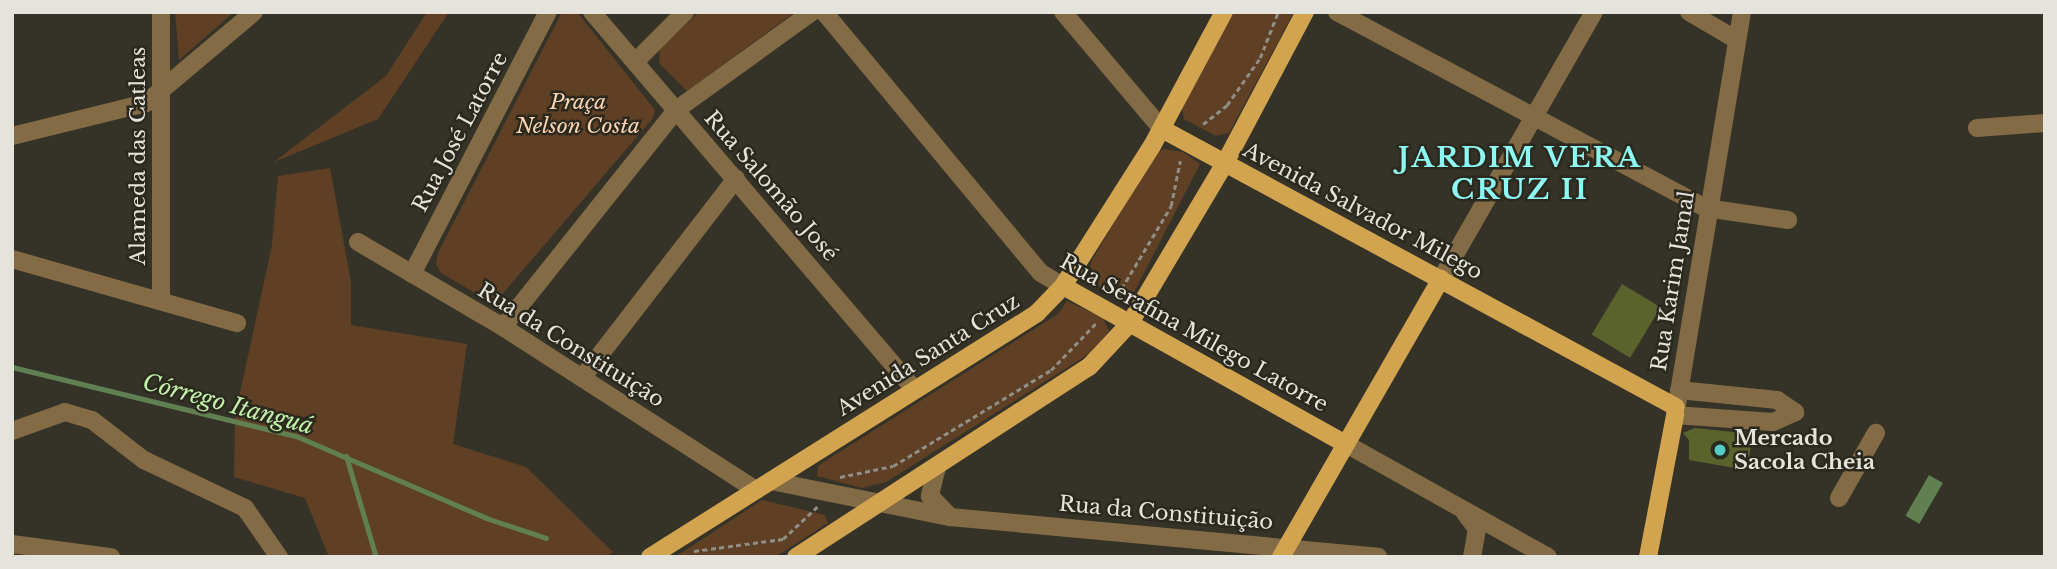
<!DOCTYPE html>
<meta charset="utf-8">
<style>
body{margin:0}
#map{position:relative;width:2057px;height:569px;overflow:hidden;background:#353328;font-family:"Libre Baskerville",serif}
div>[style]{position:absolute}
.green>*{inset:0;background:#5f4025}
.water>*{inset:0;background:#618051;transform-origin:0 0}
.stream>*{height:5px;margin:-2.5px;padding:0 2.5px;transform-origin:2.5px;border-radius:2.5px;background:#618051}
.building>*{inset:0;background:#5b632d;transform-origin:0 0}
.path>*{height:2.5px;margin-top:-1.25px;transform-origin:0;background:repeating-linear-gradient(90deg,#908f86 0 5px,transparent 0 8.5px)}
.minor>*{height:18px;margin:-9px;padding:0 9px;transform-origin:9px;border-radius:9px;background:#836c45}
.major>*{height:18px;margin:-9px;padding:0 9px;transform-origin:9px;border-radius:9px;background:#d3a44f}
.dots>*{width:19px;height:19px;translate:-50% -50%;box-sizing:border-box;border:4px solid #2b291e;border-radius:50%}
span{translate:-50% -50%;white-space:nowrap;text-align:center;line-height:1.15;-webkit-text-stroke:5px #2b291e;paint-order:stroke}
.park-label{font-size:21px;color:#fbd3b0;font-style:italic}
.street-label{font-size:21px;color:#e4e3dc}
.poi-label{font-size:21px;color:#e4e3dc;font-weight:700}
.left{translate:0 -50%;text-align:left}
.water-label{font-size:23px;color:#c1f1a9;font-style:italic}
.district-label{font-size:28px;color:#8df8f2;font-weight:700;letter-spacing:2px}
.frame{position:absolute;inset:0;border:14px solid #e4e3dc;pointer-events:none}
</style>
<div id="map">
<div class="green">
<i style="clip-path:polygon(175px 12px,234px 12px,179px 60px)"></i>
<i style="clip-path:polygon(427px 12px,449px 12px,378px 119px,274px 162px,386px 76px)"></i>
<i style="clip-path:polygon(562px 12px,577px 12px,655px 110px,653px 118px,494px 304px,441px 273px,436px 264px,438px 253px)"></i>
<i style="clip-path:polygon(699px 12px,795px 12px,687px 91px,659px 63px,660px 49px)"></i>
<i style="clip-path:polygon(1232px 12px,1294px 12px,1229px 133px,1216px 136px,1184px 119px,1181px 102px)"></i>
<i style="clip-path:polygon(1164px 149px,1183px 152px,1200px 164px,1129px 302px,1095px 284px,1089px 278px,1091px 262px,1154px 155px)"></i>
<i style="clip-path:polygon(330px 168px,351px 282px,351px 325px,467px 344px,453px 444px,526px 467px,613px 552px,606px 557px,329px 557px,305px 498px,234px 477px,235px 416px,272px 245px,278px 176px)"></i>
<i style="clip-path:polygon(1067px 301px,1103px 318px,1109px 331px,1092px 352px,886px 482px,862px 488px,817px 476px,818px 466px,830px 458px,1058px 314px)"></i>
<i style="clip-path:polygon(762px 500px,825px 515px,828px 523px,775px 557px,675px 557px)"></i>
</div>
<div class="water">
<i style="left:1929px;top:475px;width:16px;height:47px;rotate:30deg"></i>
</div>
<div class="stream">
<i style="left:12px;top:367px;width:292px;rotate:13.7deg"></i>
<i style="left:296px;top:436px;width:207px;rotate:23.3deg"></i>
<i style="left:486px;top:518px;width:63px;rotate:18.4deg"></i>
<i style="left:346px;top:456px;width:105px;rotate:73.5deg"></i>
</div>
<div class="building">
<i style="left:1622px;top:284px;width:45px;height:59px;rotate:31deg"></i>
<i style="clip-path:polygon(1695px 428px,1753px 434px,1747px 470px,1689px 460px,1689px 440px,1683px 433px)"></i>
</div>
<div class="path">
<i style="left:1203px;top:124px;width:31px;rotate:-38deg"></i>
<i style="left:1227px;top:105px;width:57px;rotate:-54.9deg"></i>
<i style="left:1260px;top:58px;width:49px;rotate:-68.6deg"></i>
<i style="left:1117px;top:296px;width:105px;rotate:-59deg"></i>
<i style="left:1171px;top:206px;width:46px;rotate:-78.7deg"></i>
<i style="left:840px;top:477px;width:54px;rotate:-11.7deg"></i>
<i style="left:893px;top:466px;width:185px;rotate:-31.3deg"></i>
<i style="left:1051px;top:370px;width:65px;rotate:-46.2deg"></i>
<i style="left:694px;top:551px;width:90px;rotate:-7.7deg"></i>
<i style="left:783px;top:539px;width:47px;rotate:-43.3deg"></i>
</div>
<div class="minor">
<i style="left:592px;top:12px;width:497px;rotate:49.5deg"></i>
<i style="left:824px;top:12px;width:339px;rotate:50.3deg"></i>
<i style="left:1041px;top:273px;width:26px;rotate:31deg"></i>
<i style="left:1063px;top:12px;width:153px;rotate:49.8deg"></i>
<i style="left:1337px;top:12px;width:418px;rotate:28deg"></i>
<i style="left:1706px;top:208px;width:83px;rotate:8.3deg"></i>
<i style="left:1689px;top:12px;width:53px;rotate:30.4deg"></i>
<i style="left:1742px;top:12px;width:409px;rotate:99.4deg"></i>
<i style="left:1675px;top:415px;width:98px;rotate:4.1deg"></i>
<i style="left:1773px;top:422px;width:24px;rotate:-24deg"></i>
<i style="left:635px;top:62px;width:71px;rotate:-45deg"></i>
<i style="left:1977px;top:128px;width:68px;rotate:-4.2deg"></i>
<i style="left:12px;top:136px;width:138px;rotate:-13.8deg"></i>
<i style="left:146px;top:103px;width:141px;rotate:-40.1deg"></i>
<i style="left:358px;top:242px;width:168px;rotate:30.4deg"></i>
<i style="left:503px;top:327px;width:301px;rotate:32.8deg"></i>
<i style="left:12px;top:259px;width:234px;rotate:15.9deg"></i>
<i style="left:412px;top:274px;width:295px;rotate:-62.6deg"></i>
<i style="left:1441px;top:279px;width:308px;rotate:-60.2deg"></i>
<i style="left:161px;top:300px;width:288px;rotate:-90deg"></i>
<i style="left:503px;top:327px;width:278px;rotate:-51.4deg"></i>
<i style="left:676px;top:110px;width:168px;rotate:-35.8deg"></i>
<i style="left:582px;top:378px;width:252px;rotate:-52.3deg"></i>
<i style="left:1679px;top:390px;width:99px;rotate:5.8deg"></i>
<i style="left:1777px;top:400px;width:22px;rotate:34deg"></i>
<i style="left:12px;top:431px;width:56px;rotate:-19.7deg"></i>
<i style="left:65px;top:412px;width:28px;rotate:17deg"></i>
<i style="left:92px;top:420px;width:66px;rotate:37.6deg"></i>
<i style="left:144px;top:460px;width:112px;rotate:25.4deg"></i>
<i style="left:245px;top:508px;width:60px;rotate:55.2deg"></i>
<i style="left:1346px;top:444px;width:231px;rotate:29.2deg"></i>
<i style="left:937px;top:467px;width:30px;rotate:104deg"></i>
<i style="left:930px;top:496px;width:29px;rotate:46deg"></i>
<i style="left:771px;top:481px;width:183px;rotate:11.4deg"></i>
<i style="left:950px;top:517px;width:430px;rotate:5.3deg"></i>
<i style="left:1839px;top:498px;width:75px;rotate:-60.4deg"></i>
<i style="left:1465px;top:513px;width:20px;rotate:53deg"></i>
<i style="left:1477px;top:529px;width:28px;rotate:100deg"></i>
<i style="left:12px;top:544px;width:100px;rotate:7.5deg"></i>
</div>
<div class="major">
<i style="left:1162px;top:129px;width:584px;rotate:28.41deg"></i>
<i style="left:1063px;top:286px;width:324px;rotate:29.2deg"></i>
<i style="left:650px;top:557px;width:457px;rotate:-32.2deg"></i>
<i style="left:1037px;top:313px;width:37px;rotate:-46deg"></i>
<i style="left:1063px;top:286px;width:166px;rotate:-57.6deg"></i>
<i style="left:1152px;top:146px;width:152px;rotate:-61.8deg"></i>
<i style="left:796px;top:557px;width:349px;rotate:-33deg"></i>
<i style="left:1089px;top:367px;width:60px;rotate:-47deg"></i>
<i style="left:1130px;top:323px;width:186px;rotate:-59.3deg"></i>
<i style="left:1225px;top:163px;width:171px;rotate:-62.1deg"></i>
<i style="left:1281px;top:557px;width:321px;rotate:-60.1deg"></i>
<i style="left:1648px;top:557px;width:145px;rotate:-79.2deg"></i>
</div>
<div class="dots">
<i style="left:1720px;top:450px;background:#54cdc7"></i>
</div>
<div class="park-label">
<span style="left:578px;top:114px">Praça<br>Nelson Costa</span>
</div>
<div class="street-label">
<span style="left:460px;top:132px;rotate:-62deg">Rua José Latorre</span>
<span style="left:138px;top:156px;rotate:-90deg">Alameda das Catleas</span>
<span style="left:771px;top:186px;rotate:49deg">Rua Salomão José</span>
<span style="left:1363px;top:211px;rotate:28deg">Avenida Salvador Milego</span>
<span style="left:1673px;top:281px;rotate:-81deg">Rua Karim Jamal</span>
<span style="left:1194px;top:333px;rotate:29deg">Rua Serafina Milego Latorre</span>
<span style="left:571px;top:345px;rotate:32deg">Rua da Constituição</span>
<span style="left:928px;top:355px;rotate:-32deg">Avenida Santa Cruz</span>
<span style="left:1166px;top:513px;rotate:5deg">Rua da Constituição</span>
</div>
<div class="poi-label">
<span class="left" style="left:1734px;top:450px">Mercado<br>Sacola Cheia</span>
</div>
<div class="water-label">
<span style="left:228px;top:404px;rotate:15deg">Córrego Itanguá</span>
</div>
<div class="district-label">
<span style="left:1520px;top:174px">JARDIM VERA<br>CRUZ II</span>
</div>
<div class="frame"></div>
</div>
